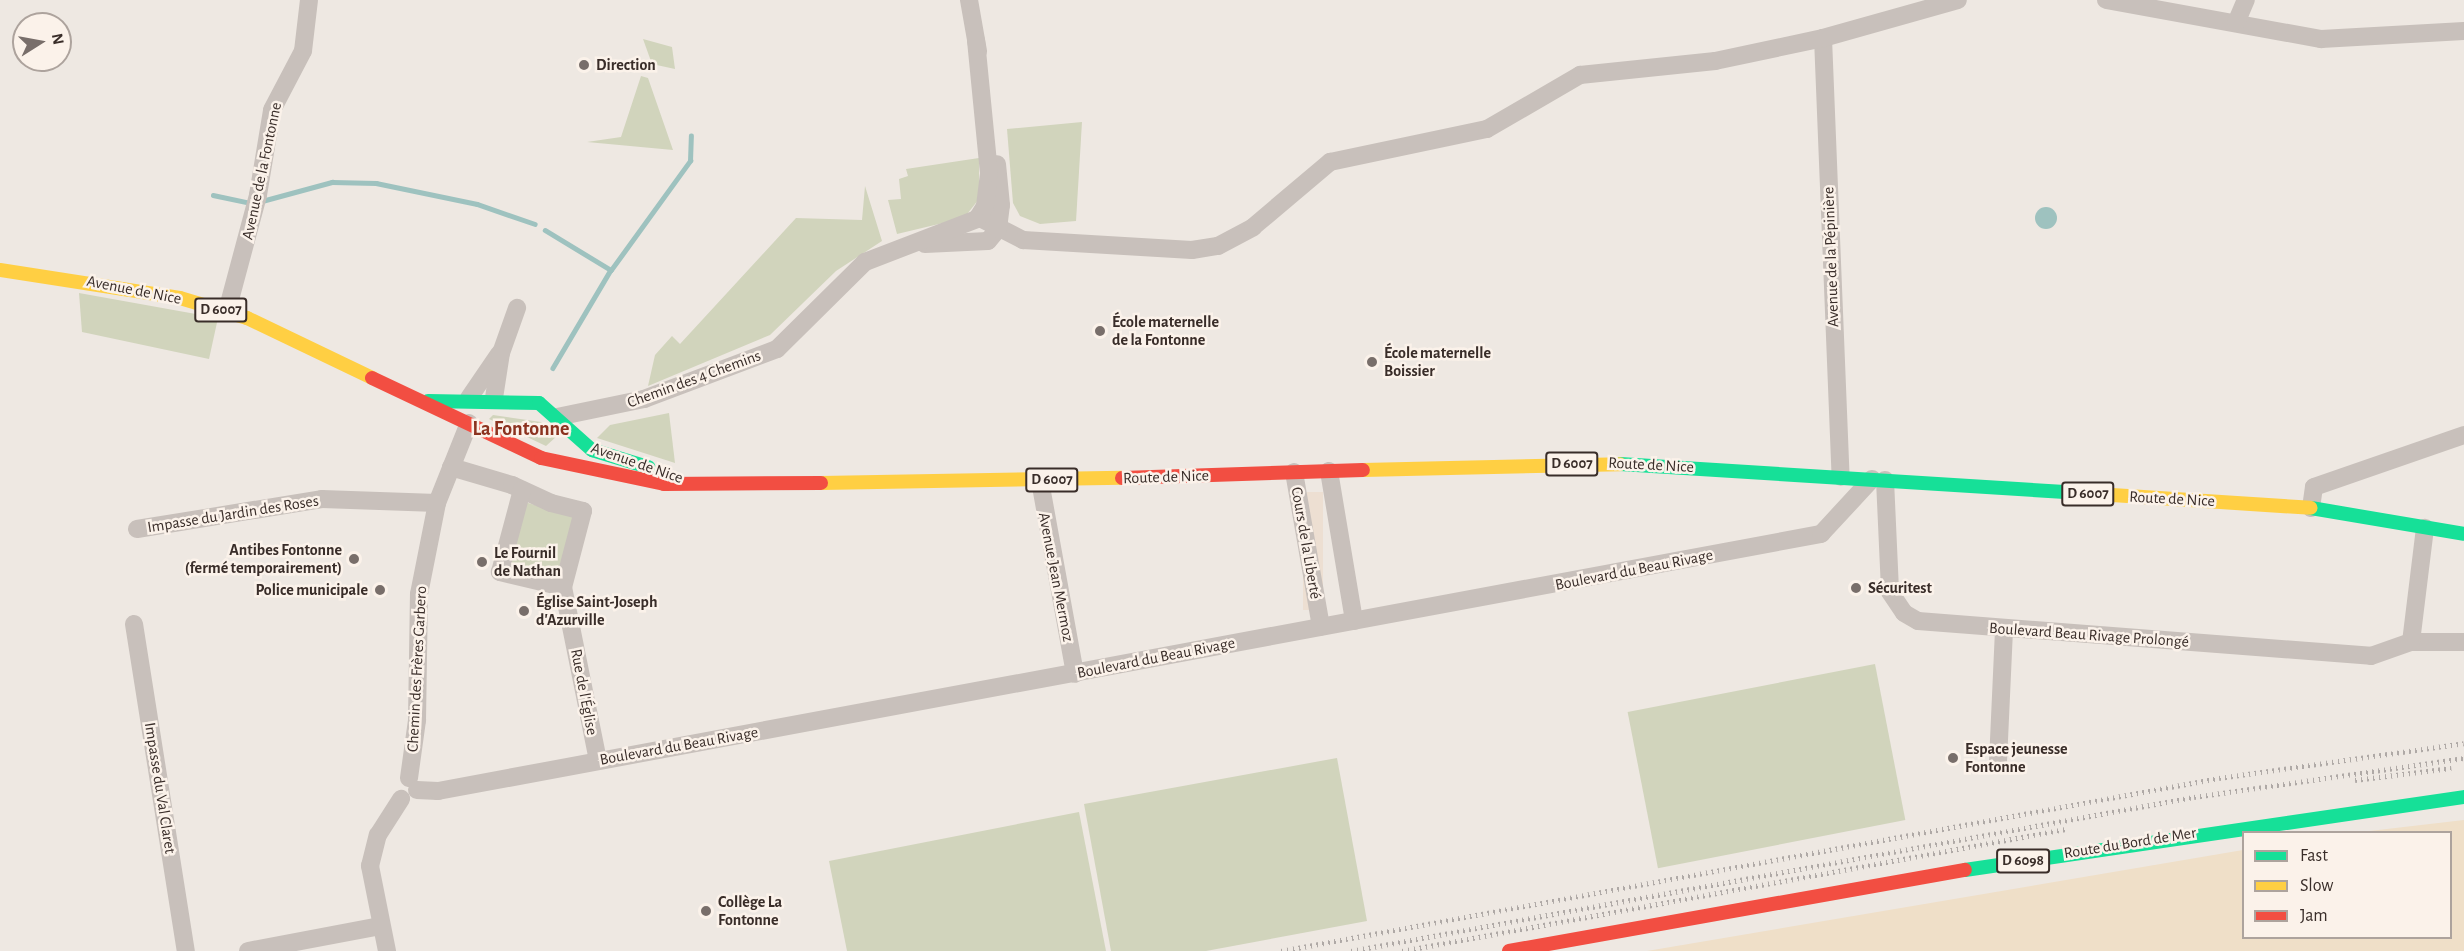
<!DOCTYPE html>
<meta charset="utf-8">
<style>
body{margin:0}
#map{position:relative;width:2464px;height:951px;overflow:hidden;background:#eee8e2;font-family:"Alegreya Sans",sans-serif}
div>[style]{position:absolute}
.green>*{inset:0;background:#d1d4bc;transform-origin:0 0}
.sand>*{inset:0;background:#efdfc8}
.plaza>*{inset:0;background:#eddfd2;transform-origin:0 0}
.water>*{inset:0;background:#9ec2bf}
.round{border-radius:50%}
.stream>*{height:4.5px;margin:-2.25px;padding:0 2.25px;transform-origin:2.25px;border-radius:2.25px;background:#9ec2bf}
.street>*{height:18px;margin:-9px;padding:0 9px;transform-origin:9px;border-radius:9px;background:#c8c0bb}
.fast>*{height:14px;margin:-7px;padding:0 7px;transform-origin:7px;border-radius:7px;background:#16e098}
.slow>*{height:14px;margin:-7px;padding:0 7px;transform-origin:7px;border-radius:7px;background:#ffcf43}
.jam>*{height:14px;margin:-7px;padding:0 7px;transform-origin:7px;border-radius:7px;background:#f24e42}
.rail>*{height:4.5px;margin-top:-2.25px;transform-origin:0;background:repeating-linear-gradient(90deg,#afa9a6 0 1.5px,transparent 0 6px)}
.dots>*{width:16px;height:16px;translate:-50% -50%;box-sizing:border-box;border:3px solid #fbf2ea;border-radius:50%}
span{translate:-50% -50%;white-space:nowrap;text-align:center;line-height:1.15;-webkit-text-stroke:5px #fbf2ea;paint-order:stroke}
.shield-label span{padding:2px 4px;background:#fbf2ea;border:2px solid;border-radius:4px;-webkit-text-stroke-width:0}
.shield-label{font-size:15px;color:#392d29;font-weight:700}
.poi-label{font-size:16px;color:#392d29;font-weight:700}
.left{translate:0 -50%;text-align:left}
.right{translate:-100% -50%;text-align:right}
.street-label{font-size:16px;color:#392d29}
.quarter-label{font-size:20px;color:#8b321f;font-weight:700}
.legend{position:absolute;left:2242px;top:831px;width:210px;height:108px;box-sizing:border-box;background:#fbf2ea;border:2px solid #ada39d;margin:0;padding:8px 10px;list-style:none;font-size:18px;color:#392d29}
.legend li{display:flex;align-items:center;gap:12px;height:30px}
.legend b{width:30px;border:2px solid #ada39d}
.north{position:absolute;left:12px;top:12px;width:60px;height:60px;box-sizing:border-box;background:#fbf2ea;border:2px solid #ada39d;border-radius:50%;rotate:79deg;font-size:16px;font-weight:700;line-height:24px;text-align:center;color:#392d29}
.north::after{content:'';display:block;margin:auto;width:21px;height:27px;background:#786e6a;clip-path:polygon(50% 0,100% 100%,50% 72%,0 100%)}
</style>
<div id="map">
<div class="green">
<i style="clip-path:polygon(643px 39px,672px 47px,675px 69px,652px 64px)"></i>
<i style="clip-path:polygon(641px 76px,648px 78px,673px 150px,587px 142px,621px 137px)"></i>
<i style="clip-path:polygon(1082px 122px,1076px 221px,1040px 224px,1020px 216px,1013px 203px,1007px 129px)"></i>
<i style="clip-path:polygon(979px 158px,979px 199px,964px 218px,897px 234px,888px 200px,901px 199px,899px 179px,908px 176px,906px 169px)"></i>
<i style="clip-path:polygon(865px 186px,882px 241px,836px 271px,770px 335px,648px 386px,655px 355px,672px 336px,680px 344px,796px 218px,862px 220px)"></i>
<i style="clip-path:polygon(79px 293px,218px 318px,209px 359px,82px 332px)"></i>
<i style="clip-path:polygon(669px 413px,675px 463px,597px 438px,610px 425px)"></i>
<i style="clip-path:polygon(493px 415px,541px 422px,557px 436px,546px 446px,489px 419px)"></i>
<i style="left:525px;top:502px;width:52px;height:65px;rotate:17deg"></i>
<i style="left:1875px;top:664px;width:159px;height:252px;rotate:79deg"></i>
<i style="clip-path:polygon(1337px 758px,1367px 921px,1206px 951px,1111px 951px,1084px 804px)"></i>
<i style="clip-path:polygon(1079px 812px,1106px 951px,847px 951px,829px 861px)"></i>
</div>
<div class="sand">
<i style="clip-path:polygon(2464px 820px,2464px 951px,1647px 951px,2243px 850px,2244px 938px,2450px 938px,2450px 832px,2361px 832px)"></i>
</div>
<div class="plaza">
<i style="left:1303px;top:492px;width:20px;height:118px"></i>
</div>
<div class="water">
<i class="round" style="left:2035px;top:207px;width:22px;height:22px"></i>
</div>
<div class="stream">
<i style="left:213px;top:195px;width:40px;rotate:12deg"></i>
<i style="left:262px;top:201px;width:73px;rotate:-15.2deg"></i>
<i style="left:332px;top:182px;width:44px;rotate:1.3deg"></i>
<i style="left:376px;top:183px;width:103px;rotate:11.7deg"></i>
<i style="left:477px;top:204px;width:61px;rotate:19deg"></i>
<i style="left:545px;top:230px;width:77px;rotate:31.2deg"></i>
<i style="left:611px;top:270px;width:114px;rotate:120.6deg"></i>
<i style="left:611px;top:270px;width:135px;rotate:-54.1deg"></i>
<i style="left:690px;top:161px;width:25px;rotate:-88deg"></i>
</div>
<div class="street">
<i style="left:969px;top:0;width:52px;rotate:80deg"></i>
<i style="left:2106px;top:0;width:219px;rotate:10.3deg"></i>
<i style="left:2321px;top:39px;width:143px;rotate:-3.2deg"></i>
<i style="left:2236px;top:23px;width:25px;rotate:-67deg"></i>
<i style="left:1823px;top:38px;width:439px;rotate:87.7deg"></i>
<i style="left:978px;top:217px;width:51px;rotate:27.1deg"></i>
<i style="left:1023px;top:240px;width:169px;rotate:3.4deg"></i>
<i style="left:1192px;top:250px;width:26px;rotate:-9deg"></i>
<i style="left:1218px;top:246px;width:40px;rotate:-28deg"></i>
<i style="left:1253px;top:227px;width:101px;rotate:-40.2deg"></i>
<i style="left:1330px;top:162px;width:160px;rotate:-11.9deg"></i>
<i style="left:1487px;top:129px;width:108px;rotate:-30.1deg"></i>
<i style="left:1580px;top:75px;width:136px;rotate:-5.9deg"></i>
<i style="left:1715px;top:61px;width:110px;rotate:-12deg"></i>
<i style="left:1823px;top:38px;width:140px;rotate:-15.7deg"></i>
<i style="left:925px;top:244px;width:63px;rotate:-2.7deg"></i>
<i style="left:988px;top:241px;width:16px;rotate:-50deg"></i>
<i style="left:998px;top:229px;width:24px;rotate:-83deg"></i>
<i style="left:1001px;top:205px;width:41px;rotate:-95.6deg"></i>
<i style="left:227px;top:311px;width:120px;rotate:-75deg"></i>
<i style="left:258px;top:195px;width:86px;rotate:-80.6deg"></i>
<i style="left:272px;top:110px;width:67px;rotate:-62.3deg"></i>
<i style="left:303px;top:51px;width:51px;rotate:-83.3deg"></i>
<i style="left:469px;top:398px;width:53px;rotate:-55.7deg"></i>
<i style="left:494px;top:398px;width:46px;rotate:-81.2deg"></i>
<i style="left:501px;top:353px;width:48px;rotate:-70.4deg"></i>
<i style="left:557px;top:417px;width:89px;rotate:-11.7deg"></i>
<i style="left:644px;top:399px;width:142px;rotate:-20.6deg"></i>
<i style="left:777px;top:349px;width:124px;rotate:-44.7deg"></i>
<i style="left:865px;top:262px;width:120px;rotate:-21deg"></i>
<i style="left:977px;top:219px;width:15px;rotate:-58deg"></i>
<i style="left:985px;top:206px;width:33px;rotate:-83deg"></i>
<i style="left:989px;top:173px;width:134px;rotate:-95.6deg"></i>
<i style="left:451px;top:467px;width:64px;rotate:16.4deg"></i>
<i style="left:512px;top:485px;width:43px;rotate:24.8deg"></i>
<i style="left:551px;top:503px;width:33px;rotate:14deg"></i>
<i style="left:583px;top:511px;width:79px;rotate:104.7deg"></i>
<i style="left:563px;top:587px;width:65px;rotate:-166.6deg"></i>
<i style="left:500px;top:572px;width:85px;rotate:-75deg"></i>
<i style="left:1329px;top:471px;width:152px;rotate:80.5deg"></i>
<i style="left:1294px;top:472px;width:157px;rotate:80.1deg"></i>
<i style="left:1885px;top:480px;width:112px;rotate:87.4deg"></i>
<i style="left:1890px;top:592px;width:25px;rotate:56deg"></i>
<i style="left:1904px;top:613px;width:16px;rotate:30deg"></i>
<i style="left:1918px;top:621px;width:454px;rotate:4.4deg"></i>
<i style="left:2371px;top:656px;width:42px;rotate:-19.3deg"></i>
<i style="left:2411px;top:642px;width:53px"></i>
<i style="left:1040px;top:481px;width:196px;rotate:79.7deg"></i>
<i style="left:2311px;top:508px;width:21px;rotate:-82deg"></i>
<i style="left:2314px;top:487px;width:159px;rotate:-19.1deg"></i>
<i style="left:137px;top:529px;width:187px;rotate:-9.2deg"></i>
<i style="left:322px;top:499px;width:115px;rotate:2deg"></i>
<i style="left:563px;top:587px;width:177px;rotate:78.6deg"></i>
<i style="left:134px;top:624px;width:331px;rotate:81deg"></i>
<i style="left:2411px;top:642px;width:115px;rotate:-83deg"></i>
<i style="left:1998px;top:762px;width:132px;rotate:-87.4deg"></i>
<i style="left:409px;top:778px;width:59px;rotate:-82.1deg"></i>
<i style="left:417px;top:720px;width:126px;rotate:-89.1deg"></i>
<i style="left:419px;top:594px;width:93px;rotate:-78.8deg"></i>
<i style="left:437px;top:503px;width:86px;rotate:-68.2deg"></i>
<i style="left:417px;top:790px;width:21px;rotate:3deg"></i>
<i style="left:438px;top:791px;width:1407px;rotate:-10.53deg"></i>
<i style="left:1821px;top:534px;width:75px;rotate:-47.2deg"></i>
<i style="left:248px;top:951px;width:134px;rotate:-10.7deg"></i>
<i style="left:387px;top:951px;width:87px;rotate:-101.3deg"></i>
<i style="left:370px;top:866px;width:32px;rotate:-76deg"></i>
<i style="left:378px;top:835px;width:43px;rotate:-57.4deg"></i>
</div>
<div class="fast">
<i style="left:428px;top:401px;width:111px;rotate:1deg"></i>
<i style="left:539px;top:403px;width:71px;rotate:41.6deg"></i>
<i style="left:592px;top:450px;width:59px;rotate:16.9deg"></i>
<i style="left:1620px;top:464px;width:462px;rotate:3.6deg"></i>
<i style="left:2311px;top:508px;width:155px;rotate:9.6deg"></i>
<i style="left:1965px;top:870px;width:504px;rotate:-8.32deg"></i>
</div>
<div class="slow">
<i style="left:0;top:270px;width:182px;rotate:8.8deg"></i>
<i style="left:180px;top:298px;width:70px;rotate:16.6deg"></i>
<i style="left:247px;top:318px;width:139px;rotate:25.6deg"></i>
<i style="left:1363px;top:470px;width:257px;rotate:-1.3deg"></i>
<i style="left:821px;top:483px;width:301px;rotate:-1deg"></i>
<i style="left:2081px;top:493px;width:230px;rotate:3.7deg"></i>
</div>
<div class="jam">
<i style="left:372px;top:378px;width:187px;rotate:25.3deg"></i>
<i style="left:541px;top:458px;width:126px;rotate:11.9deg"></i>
<i style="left:664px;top:484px;width:157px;rotate:-0.4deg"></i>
<i style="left:1122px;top:478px;width:241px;rotate:-1.9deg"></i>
<i style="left:1509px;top:951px;width:463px;rotate:-10.1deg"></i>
</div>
<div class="rail">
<i style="left:2355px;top:780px;width:97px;rotate:-7.1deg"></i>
<i style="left:1281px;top:951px;width:954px;rotate:-10.45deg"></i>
<i style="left:2219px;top:778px;width:247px;rotate:-8.1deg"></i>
<i style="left:1351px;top:951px;width:857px;rotate:-10.35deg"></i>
<i style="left:2194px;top:797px;width:273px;rotate:-8.2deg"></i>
<i style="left:1402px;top:951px;width:675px;rotate:-10.41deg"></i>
</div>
<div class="dots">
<i style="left:584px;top:65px;background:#786e6a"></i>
<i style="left:1100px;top:331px;background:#786e6a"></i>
<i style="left:1372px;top:362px;background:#786e6a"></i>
<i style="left:354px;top:559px;background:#786e6a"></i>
<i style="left:482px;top:562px;background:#786e6a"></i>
<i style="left:1856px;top:588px;background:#786e6a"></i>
<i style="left:380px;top:590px;background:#786e6a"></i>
<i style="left:524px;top:611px;background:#786e6a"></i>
<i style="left:1953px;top:758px;background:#786e6a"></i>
<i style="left:706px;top:911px;background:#786e6a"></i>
</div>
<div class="shield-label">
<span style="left:221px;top:310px">D 6007</span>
<span style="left:1572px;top:464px">D 6007</span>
<span style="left:1052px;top:480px">D 6007</span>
<span style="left:2088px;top:494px">D 6007</span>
<span style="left:2023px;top:861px">D 6098</span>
</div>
<div class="poi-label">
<span class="left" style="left:596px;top:65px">Direction</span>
<span class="left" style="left:1112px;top:331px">École maternelle<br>de la Fontonne</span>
<span class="left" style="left:1384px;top:362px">École maternelle<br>Boissier</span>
<span class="right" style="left:342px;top:559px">Antibes Fontonne<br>(fermé temporairement)</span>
<span class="left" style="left:494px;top:562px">Le Fournil<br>de Nathan</span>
<span class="left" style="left:1868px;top:588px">Sécuritest</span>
<span class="right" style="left:368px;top:590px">Police municipale</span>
<span class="left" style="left:536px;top:611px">Église Saint-Joseph<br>d'Azurville</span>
<span class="left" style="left:1965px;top:758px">Espace jeunesse<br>Fontonne</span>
<span class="left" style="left:718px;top:911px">Collège La<br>Fontonne</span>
</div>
<div class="street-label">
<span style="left:262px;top:171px;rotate:-78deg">Avenue de la Fontonne</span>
<span style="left:1831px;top:257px;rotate:-92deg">Avenue de la Pépinière</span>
<span style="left:134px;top:290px;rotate:11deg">Avenue de Nice</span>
<span style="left:694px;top:379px;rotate:-20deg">Chemin des 4 Chemins</span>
<span style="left:637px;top:463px;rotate:19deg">Avenue de Nice</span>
<span style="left:1651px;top:465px;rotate:3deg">Route de Nice</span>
<span style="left:1166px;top:477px;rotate:-2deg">Route de Nice</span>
<span style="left:2172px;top:499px;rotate:3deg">Route de Nice</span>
<span style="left:233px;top:514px;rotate:-9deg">Impasse du Jardin des Roses</span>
<span style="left:1306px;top:543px;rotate:80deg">Cours de la Liberté</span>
<span style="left:1634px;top:570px;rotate:-11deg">Boulevard du Beau Rivage</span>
<span style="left:1056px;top:577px;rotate:79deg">Avenue Jean Mermoz</span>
<span style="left:2089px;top:635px;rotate:4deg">Boulevard Beau Rivage Prolongé</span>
<span style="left:1156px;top:658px;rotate:-11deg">Boulevard du Beau Rivage</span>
<span style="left:417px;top:669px;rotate:-87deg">Chemin des Frères Garbero</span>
<span style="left:584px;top:692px;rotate:79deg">Rue de l'Église</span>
<span style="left:679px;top:746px;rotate:-10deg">Boulevard du Beau Rivage</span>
<span style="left:160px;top:788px;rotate:81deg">Impasse du Val Claret</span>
<span style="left:2130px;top:843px;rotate:-9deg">Route du Bord de Mer</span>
</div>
<div class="quarter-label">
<span style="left:521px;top:429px">La Fontonne</span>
</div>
<ul class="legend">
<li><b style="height:8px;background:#16e098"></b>Fast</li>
<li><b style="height:8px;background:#ffcf43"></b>Slow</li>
<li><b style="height:8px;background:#f24e42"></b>Jam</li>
</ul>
<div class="north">N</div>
</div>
